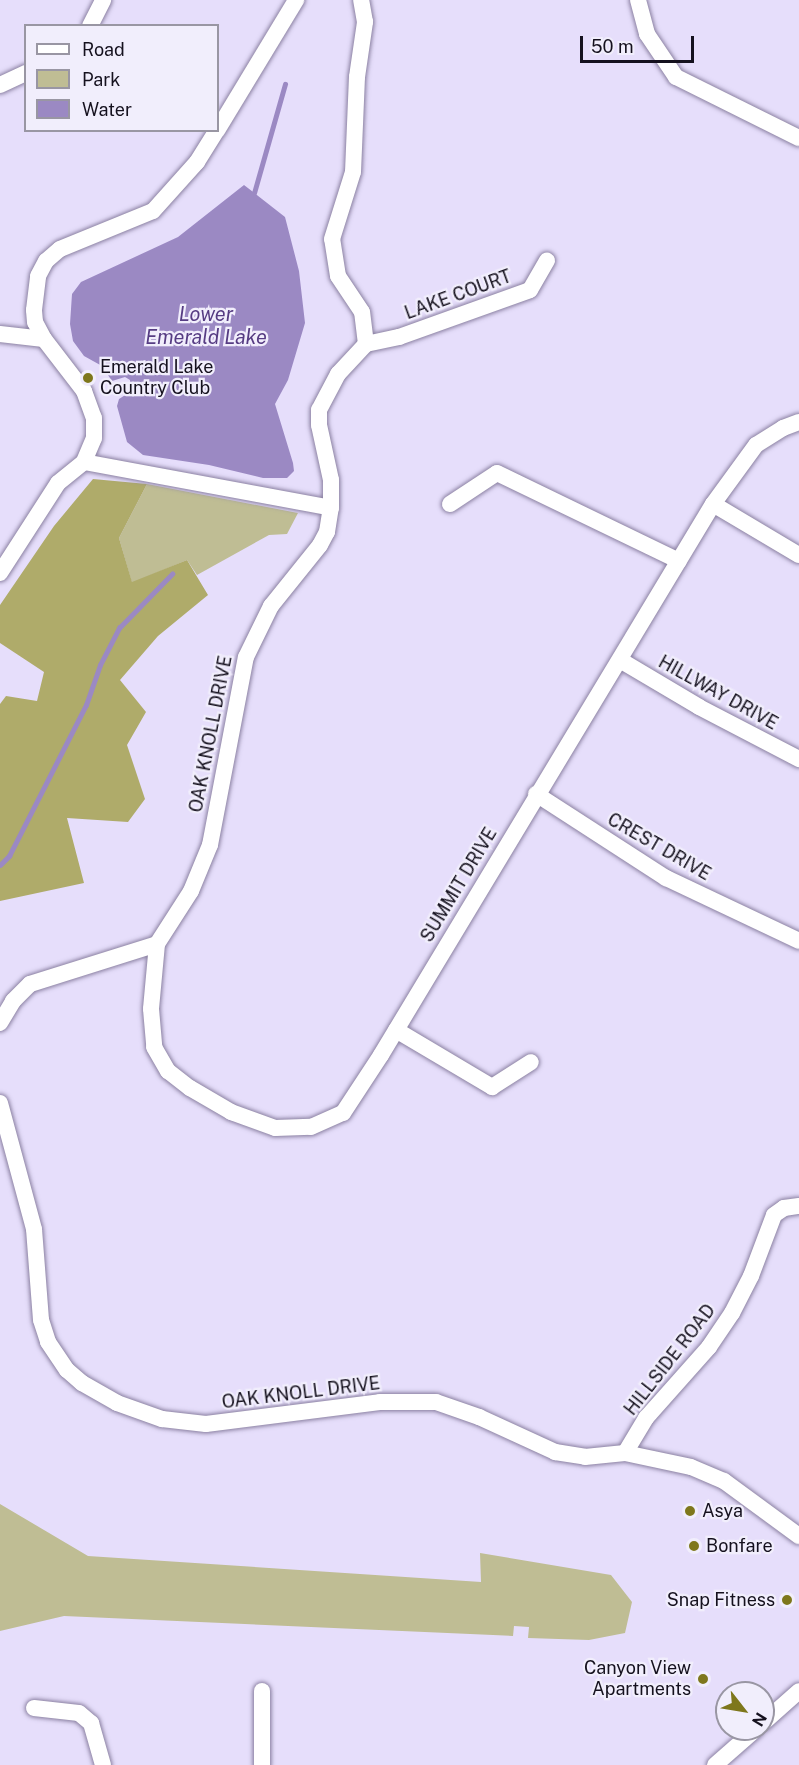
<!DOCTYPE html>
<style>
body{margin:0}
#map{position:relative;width:799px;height:1765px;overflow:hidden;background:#e6defb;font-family:"Public Sans",sans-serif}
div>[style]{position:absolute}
.green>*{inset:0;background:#bfbd94}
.forest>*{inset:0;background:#afab6a}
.water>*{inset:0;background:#9b89c3}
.stream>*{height:4.5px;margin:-2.25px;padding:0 2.25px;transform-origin:2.25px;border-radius:2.25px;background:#9b89c3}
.roads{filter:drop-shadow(0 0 2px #8b81a2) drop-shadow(0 0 2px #8b81a2)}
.street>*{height:16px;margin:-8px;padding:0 8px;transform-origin:8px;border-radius:8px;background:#fff}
.dots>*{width:16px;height:16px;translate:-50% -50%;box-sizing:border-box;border:3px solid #f1eefc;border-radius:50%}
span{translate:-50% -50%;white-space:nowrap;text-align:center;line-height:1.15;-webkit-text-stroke:4.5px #f1eefc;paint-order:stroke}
.street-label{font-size:18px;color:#15111e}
.poi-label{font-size:18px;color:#15111e}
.left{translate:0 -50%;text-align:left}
.right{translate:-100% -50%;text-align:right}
.water-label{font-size:20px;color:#563c83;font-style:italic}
.legend{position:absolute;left:24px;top:24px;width:195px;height:108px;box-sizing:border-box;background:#f1eefc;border:2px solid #9996a3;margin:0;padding:8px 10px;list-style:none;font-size:18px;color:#15111e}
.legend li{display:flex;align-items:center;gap:12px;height:30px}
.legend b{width:30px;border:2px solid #9996a3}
.north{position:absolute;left:715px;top:1681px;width:60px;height:60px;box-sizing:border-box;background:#f1eefc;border:2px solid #9996a3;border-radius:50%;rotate:121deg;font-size:16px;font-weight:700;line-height:24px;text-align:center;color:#15111e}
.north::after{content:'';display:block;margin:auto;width:21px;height:27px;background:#7e771c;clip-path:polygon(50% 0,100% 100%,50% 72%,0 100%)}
.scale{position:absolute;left:580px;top:36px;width:114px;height:27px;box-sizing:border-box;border:3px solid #15111e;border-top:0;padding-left:8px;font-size:18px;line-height:21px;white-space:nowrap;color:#15111e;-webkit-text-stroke:4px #f1eefc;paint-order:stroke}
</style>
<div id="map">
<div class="green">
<i style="clip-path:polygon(147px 484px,298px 513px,287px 534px,269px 535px,197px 575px,187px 560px,132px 583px,119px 538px)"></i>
<i style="clip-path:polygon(0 1504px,88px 1556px,481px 1582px,480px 1553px,611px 1575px,632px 1602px,625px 1633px,589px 1640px,528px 1638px,529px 1627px,514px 1626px,513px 1636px,64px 1616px,0 1631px)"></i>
</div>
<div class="forest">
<i style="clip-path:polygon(93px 479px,147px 484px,119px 538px,132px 582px,187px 560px,208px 595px,158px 636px,120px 680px,146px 712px,127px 745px,145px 799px,128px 822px,67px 818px,84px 883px,0 901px,0 704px,6px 696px,37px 701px,44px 672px,0 643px,0 605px,54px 526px)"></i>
</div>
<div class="water">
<i style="clip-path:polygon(244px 185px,285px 217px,299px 271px,305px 323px,288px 380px,275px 404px,293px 463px,294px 471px,287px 478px,263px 478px,209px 465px,143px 455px,127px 442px,117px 406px,119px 399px,130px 392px,130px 380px,125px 377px,112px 381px,102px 366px,84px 356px,73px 341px,70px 324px,72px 294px,81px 282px,178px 237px)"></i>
</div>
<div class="stream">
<i style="left:254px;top:193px;width:113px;rotate:-74.1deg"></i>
<i style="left:0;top:865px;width:13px;rotate:-45deg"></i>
<i style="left:9px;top:856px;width:169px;rotate:-63deg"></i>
<i style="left:86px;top:705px;width:42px;rotate:-70.7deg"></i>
<i style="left:100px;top:665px;width:42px;rotate:-62.8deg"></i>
<i style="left:119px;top:628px;width:76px;rotate:-45.5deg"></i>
</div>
<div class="roads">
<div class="street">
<i style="left:638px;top:0;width:35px;rotate:75deg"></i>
<i style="left:647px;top:34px;width:52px;rotate:56deg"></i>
<i style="left:676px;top:77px;width:137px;rotate:26.4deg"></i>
<i style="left:90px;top:26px;width:29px;rotate:-63deg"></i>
<i style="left:0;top:85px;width:29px;rotate:-25deg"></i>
<i style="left:218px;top:129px;width:151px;rotate:-58.8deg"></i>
<i style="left:0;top:334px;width:44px;rotate:6.5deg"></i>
<i style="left:44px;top:339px;width:66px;rotate:52.4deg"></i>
<i style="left:84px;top:391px;width:29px;rotate:70deg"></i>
<i style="left:94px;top:418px;width:20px;rotate:90deg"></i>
<i style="left:94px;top:438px;width:26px;rotate:113deg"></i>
<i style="left:84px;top:462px;width:251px;rotate:10.5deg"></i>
<i style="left:44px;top:339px;width:19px;rotate:-118deg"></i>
<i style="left:35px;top:322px;width:12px;rotate:-95deg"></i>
<i style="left:34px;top:310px;width:34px;rotate:-83deg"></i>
<i style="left:38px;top:276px;width:17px;rotate:-62deg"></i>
<i style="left:46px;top:261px;width:18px;rotate:-41deg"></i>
<i style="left:60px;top:249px;width:100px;rotate:-22.2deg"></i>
<i style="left:153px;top:211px;width:66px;rotate:-48.1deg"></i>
<i style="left:197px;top:162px;width:38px;rotate:-58deg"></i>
<i style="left:366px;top:344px;width:34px;rotate:-12deg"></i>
<i style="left:399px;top:337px;width:139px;rotate:-19.7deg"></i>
<i style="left:530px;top:290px;width:34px;rotate:-60deg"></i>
<i style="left:450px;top:504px;width:56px;rotate:-33.4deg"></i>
<i style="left:497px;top:473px;width:202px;rotate:25.8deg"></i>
<i style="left:713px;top:504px;width:100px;rotate:30.7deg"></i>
<i style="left:0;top:573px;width:107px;rotate:-57.2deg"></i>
<i style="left:58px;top:483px;width:33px;rotate:-39deg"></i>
<i style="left:620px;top:660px;width:92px;rotate:30.7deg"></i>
<i style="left:699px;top:707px;width:113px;rotate:27.5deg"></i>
<i style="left:536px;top:794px;width:155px;rotate:32.9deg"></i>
<i style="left:666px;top:878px;width:147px;rotate:25.3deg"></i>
<i style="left:157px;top:944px;width:65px;rotate:95.3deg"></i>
<i style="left:151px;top:1009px;width:38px;rotate:85deg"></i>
<i style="left:154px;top:1047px;width:28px;rotate:60deg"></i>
<i style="left:168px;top:1071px;width:28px;rotate:38deg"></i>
<i style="left:190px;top:1088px;width:48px;rotate:30.3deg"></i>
<i style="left:231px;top:1112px;width:47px;rotate:20deg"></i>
<i style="left:275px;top:1128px;width:36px;rotate:-2deg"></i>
<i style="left:311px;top:1127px;width:35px;rotate:-24deg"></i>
<i style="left:343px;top:1113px;width:69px;rotate:-56.8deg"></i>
<i style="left:381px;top:1055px;width:643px;rotate:-58.93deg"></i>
<i style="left:713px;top:504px;width:73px;rotate:-53.9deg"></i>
<i style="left:756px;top:445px;width:32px;rotate:-32deg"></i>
<i style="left:783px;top:428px;width:17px;rotate:-21deg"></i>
<i style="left:0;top:1023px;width:26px;rotate:-59deg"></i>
<i style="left:13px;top:1001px;width:24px;rotate:-45deg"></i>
<i style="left:30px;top:984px;width:133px;rotate:-17.5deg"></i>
<i style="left:157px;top:944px;width:63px;rotate:-57.3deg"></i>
<i style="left:191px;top:891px;width:50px;rotate:-67.6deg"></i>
<i style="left:210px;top:845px;width:191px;rotate:-79.2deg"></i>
<i style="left:246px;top:657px;width:57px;rotate:-63.9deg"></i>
<i style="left:271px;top:606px;width:78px;rotate:-51.2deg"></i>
<i style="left:320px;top:545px;width:15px;rotate:-62deg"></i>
<i style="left:327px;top:532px;width:24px;rotate:-81deg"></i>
<i style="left:331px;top:508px;width:28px;rotate:-90deg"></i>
<i style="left:331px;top:480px;width:56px;rotate:-102.3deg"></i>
<i style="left:319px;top:425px;width:15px;rotate:-90deg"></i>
<i style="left:319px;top:410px;width:41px;rotate:-62.2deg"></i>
<i style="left:338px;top:374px;width:41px;rotate:-47deg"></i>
<i style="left:366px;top:344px;width:32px;rotate:-97deg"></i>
<i style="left:362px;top:312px;width:43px;rotate:-123.7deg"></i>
<i style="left:338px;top:276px;width:37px;rotate:-99deg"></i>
<i style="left:332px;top:239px;width:70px;rotate:-72.6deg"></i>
<i style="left:353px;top:172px;width:95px;rotate:-87.6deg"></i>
<i style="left:357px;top:77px;width:56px;rotate:-81.7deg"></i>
<i style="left:365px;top:22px;width:22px;rotate:-100deg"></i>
<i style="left:396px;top:1030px;width:112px;rotate:30.7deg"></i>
<i style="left:492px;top:1087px;width:46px;rotate:-32.7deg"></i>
<i style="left:0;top:1103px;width:131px;rotate:74.9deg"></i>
<i style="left:34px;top:1229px;width:91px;rotate:85.6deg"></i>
<i style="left:41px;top:1320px;width:23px;rotate:72deg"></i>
<i style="left:48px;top:1342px;width:34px;rotate:56deg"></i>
<i style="left:67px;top:1370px;width:20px;rotate:41deg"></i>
<i style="left:82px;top:1383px;width:40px;rotate:29.7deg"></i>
<i style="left:117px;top:1403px;width:48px;rotate:19.6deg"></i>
<i style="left:162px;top:1419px;width:44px;rotate:6.5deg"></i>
<i style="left:206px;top:1424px;width:175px;rotate:-7.2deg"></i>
<i style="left:380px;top:1402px;width:56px"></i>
<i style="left:436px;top:1402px;width:46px;rotate:19.2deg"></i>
<i style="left:479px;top:1417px;width:84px;rotate:24.7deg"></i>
<i style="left:555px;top:1452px;width:30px;rotate:9deg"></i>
<i style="left:585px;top:1457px;width:40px;rotate:-5.7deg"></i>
<i style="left:625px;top:1453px;width:67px;rotate:12deg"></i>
<i style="left:691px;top:1467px;width:36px;rotate:23deg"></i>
<i style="left:724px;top:1481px;width:93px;rotate:36.3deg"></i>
<i style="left:625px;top:1453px;width:41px;rotate:-59deg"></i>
<i style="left:646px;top:1418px;width:95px;rotate:-48.4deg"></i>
<i style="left:709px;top:1347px;width:41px;rotate:-55.9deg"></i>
<i style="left:732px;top:1313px;width:42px;rotate:-62.8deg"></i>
<i style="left:751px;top:1276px;width:65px;rotate:-69.3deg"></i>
<i style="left:774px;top:1215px;width:12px;rotate:-35deg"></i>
<i style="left:784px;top:1208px;width:15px;rotate:-8deg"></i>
<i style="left:34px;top:1708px;width:45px;rotate:6.3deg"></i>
<i style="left:79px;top:1713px;width:16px;rotate:40deg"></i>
<i style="left:91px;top:1723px;width:44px;rotate:74.1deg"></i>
<i style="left:763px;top:1723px;width:48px;rotate:-41.6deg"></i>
<i style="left:262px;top:1765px;width:74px;rotate:-90deg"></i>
<i style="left:715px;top:1765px;width:55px;rotate:-41.3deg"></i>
</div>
</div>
<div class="dots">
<i style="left:88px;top:378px;background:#7e771c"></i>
<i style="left:690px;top:1511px;background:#7e771c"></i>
<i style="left:694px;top:1546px;background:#7e771c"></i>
<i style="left:787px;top:1600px;background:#7e771c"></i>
<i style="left:703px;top:1679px;background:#7e771c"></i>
</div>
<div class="street-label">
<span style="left:458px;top:295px;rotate:-20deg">LAKE COURT</span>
<span style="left:718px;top:693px;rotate:29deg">HILLWAY DRIVE</span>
<span style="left:211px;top:734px;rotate:-79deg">OAK KNOLL DRIVE</span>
<span style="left:659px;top:847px;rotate:30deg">CREST DRIVE</span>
<span style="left:459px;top:885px;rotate:-59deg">SUMMIT DRIVE</span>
<span style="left:670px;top:1360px;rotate:-52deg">HILLSIDE ROAD</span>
<span style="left:301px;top:1393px;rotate:-7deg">OAK KNOLL DRIVE</span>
</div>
<div class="poi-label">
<span class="left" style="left:100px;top:378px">Emerald Lake<br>Country Club</span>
<span class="left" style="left:702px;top:1511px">Asya</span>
<span class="left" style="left:706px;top:1546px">Bonfare</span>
<span class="right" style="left:775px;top:1600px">Snap Fitness</span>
<span class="right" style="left:691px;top:1679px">Canyon View<br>Apartments</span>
</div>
<div class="water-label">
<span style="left:206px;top:326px">Lower<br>Emerald Lake</span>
</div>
<ul class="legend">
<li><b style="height:8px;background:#fff"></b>Road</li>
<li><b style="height:16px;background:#bfbd94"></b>Park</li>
<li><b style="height:16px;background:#9b89c3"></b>Water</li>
</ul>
<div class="north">N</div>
<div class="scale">50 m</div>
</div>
